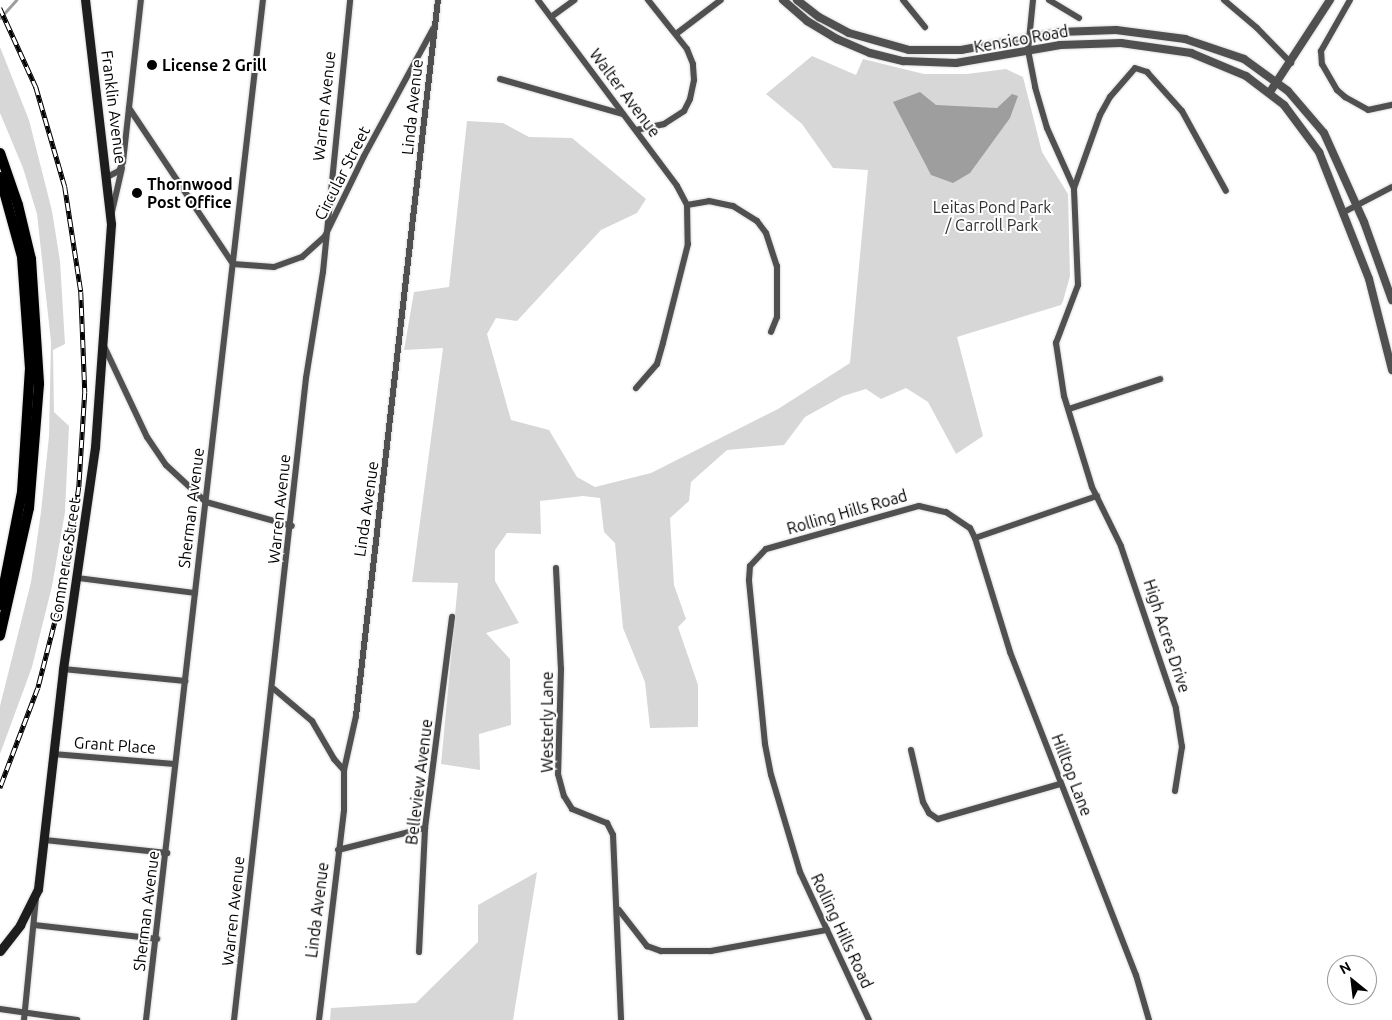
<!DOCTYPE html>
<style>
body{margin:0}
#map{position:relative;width:1392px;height:1020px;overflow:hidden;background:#fff;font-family:Ubuntu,sans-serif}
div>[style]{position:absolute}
.green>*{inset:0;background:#d7d7d7}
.water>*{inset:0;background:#9e9e9e}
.stream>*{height:2.5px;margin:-1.25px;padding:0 1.25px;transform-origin:1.25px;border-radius:1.25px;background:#9e9e9e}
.roads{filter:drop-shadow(0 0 1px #dbdbdb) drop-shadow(0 0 1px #dbdbdb)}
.minor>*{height:6px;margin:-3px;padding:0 3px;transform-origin:3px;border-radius:3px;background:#505050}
.tertiary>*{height:8px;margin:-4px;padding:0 4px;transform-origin:4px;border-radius:4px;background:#505050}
.secondary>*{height:9px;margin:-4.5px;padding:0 4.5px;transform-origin:4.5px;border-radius:4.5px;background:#1d1d1d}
.trunk>*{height:10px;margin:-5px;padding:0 5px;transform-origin:5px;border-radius:5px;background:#000}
.rail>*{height:4.5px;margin-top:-2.25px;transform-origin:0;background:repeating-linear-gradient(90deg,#fff 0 8px,#000 0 16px);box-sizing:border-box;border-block:1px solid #000}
.dots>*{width:14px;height:14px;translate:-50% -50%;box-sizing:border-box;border:2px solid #fff;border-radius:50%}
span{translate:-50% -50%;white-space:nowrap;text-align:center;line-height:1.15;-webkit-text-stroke:4px #fff;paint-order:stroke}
.street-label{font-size:16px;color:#000}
.poi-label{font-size:16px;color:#000;font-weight:700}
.left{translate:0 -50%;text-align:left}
.park-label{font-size:16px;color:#2e2e2e}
.north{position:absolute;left:1327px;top:955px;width:50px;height:50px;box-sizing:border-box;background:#fff;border:1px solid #999;border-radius:50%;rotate:331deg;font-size:14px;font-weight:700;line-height:20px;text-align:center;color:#000}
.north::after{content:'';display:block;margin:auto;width:18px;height:22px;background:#000;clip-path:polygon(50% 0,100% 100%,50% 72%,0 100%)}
</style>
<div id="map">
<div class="green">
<i style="clip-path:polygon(0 47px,29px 120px,52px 211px,60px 261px,65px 344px,53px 350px,54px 412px,69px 426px,65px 512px,52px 586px,32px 667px,0 754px,0 706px,31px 582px,41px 512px,49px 436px,51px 342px,37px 214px,23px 168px,0 113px)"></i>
<i style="clip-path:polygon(812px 56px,856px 75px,863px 59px,924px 74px,967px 74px,1006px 69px,1023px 77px,1042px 152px,1068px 194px,1070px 276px,1063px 301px,1061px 305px,957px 337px,983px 436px,956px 454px,928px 402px,906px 388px,881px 399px,866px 389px,843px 396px,805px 417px,784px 445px,727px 450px,691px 482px,689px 501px,670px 518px,674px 585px,686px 619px,678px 627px,698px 685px,698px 727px,650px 728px,645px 682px,623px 628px,615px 543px,604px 532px,600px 498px,583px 496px,540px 501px,541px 534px,507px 533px,495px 550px,495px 581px,519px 623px,486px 633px,510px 659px,511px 725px,479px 734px,480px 770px,441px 764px,458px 583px,412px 582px,443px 348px,404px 350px,414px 292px,449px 287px,467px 121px,503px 123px,529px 137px,572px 138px,646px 199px,637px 213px,601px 230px,517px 321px,496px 318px,487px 334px,511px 420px,549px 430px,577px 477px,595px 487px,651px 473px,778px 409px,850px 363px,868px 170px,833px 168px,802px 124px,766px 94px)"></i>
<i style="clip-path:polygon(537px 872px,513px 1020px,330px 1020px,331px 1008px,416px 1003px,478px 942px,478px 905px)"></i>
</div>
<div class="water">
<i style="clip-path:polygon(920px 92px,936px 105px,997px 108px,1012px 94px,1018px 96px,1010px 118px,970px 173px,953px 183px,931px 175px,893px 102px)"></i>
</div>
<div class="stream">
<i style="left:0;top:18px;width:24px;rotate:-48deg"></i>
</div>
<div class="roads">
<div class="minor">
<i style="left:538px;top:0;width:232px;rotate:53.2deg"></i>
<i style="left:677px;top:186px;width:21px;rotate:62deg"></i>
<i style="left:687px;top:205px;width:39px;rotate:89deg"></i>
<i style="left:688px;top:244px;width:102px;rotate:104.2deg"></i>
<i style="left:663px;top:343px;width:22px;rotate:106deg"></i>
<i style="left:657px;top:364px;width:32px;rotate:131deg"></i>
<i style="left:903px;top:0;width:35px;rotate:51deg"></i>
<i style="left:1033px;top:0;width:50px;rotate:95.7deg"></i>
<i style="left:1028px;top:50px;width:38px;rotate:79deg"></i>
<i style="left:1035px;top:87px;width:43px;rotate:73.7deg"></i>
<i style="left:1047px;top:128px;width:66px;rotate:65.8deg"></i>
<i style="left:1049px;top:0;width:35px;rotate:31deg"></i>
<i style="left:1224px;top:0;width:43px;rotate:40.3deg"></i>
<i style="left:1257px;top:28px;width:49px;rotate:45.8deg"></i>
<i style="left:1350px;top:0;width:59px;rotate:119.6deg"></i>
<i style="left:1321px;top:51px;width:13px;rotate:86deg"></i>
<i style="left:1322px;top:64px;width:30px;rotate:60deg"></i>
<i style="left:1337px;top:90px;width:11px;rotate:41deg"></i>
<i style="left:1345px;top:97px;width:26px;rotate:29deg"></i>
<i style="left:1368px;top:110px;width:25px;rotate:-12deg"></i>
<i style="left:551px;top:17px;width:29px;rotate:-36deg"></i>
<i style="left:676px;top:34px;width:56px;rotate:-37.1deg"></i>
<i style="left:500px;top:79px;width:128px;rotate:15.9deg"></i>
<i style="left:129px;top:108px;width:187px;rotate:56.3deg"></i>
<i style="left:233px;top:264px;width:41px;rotate:4.2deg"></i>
<i style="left:274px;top:267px;width:30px;rotate:-20deg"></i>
<i style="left:302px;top:257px;width:31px;rotate:-42deg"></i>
<i style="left:325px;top:236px;width:89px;rotate:-64deg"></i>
<i style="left:364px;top:156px;width:145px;rotate:-61.5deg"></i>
<i style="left:636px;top:130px;width:29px;rotate:-12deg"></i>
<i style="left:664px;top:124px;width:24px;rotate:-33deg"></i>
<i style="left:684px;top:111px;width:13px;rotate:-63deg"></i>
<i style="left:690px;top:99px;width:19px;rotate:-78deg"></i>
<i style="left:694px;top:80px;width:16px;rotate:-94deg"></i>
<i style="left:693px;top:64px;width:16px;rotate:-112deg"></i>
<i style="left:687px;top:49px;width:63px;rotate:-128.5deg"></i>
<i style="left:107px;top:177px;width:13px;rotate:-27deg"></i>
<i style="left:119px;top:171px;width:10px;rotate:-66deg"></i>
<i style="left:123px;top:162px;width:163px;rotate:-83.7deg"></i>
<i style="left:687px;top:205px;width:22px;rotate:-10deg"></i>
<i style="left:709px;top:201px;width:25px;rotate:12deg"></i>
<i style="left:733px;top:206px;width:28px;rotate:32deg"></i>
<i style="left:757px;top:221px;width:15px;rotate:53deg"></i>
<i style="left:766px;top:233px;width:35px;rotate:72deg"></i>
<i style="left:777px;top:266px;width:51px;rotate:90deg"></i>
<i style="left:777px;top:317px;width:16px;rotate:112deg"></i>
<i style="left:1344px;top:212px;width:54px;rotate:-27.5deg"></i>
<i style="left:111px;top:216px;width:49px;rotate:-77.1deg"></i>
<i style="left:103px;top:344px;width:103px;rotate:64.7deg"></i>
<i style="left:147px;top:437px;width:34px;rotate:56deg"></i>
<i style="left:166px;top:465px;width:54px;rotate:42.8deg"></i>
<i style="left:206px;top:502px;width:89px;rotate:15.6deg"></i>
<i style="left:1069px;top:409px;width:96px;rotate:-18.2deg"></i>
<i style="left:975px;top:538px;width:129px;rotate:-19deg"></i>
<i style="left:556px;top:568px;width:101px;rotate:87.2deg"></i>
<i style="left:561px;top:669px;width:105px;rotate:91.6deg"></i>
<i style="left:558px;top:774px;width:23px;rotate:75deg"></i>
<i style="left:564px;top:796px;width:15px;rotate:58deg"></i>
<i style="left:572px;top:809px;width:38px;rotate:22deg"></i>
<i style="left:607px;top:823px;width:13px;rotate:63deg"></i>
<i style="left:613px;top:835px;width:185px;rotate:87.5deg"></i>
<i style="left:78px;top:578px;width:118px;rotate:7.3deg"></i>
<i style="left:63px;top:669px;width:123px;rotate:5.6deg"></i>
<i style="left:274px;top:689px;width:50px;rotate:40.1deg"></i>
<i style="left:312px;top:721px;width:44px;rotate:59.9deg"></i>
<i style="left:334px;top:759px;width:15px;rotate:48deg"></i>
<i style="left:911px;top:750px;width:53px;rotate:77deg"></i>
<i style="left:923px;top:802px;width:13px;rotate:61deg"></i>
<i style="left:929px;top:813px;width:11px;rotate:34deg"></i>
<i style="left:938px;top:819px;width:127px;rotate:-16deg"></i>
<i style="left:53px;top:754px;width:122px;rotate:4.7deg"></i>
<i style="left:1175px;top:791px;width:45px;rotate:-81deg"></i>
<i style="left:1182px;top:747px;width:39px;rotate:-99deg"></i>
<i style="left:1176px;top:708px;width:171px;rotate:-108.8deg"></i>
<i style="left:1121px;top:546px;width:66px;rotate:-116.2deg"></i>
<i style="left:1092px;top:487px;width:95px;rotate:-107.1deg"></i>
<i style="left:1064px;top:396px;width:54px;rotate:-98.6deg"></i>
<i style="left:1056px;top:343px;width:62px;rotate:-69.2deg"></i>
<i style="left:1078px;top:285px;width:97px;rotate:-92.4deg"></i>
<i style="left:1074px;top:188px;width:77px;rotate:-70.4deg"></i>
<i style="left:1100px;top:115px;width:21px;rotate:-61deg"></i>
<i style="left:1110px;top:97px;width:38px;rotate:-49deg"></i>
<i style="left:1135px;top:68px;width:13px;rotate:18deg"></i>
<i style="left:1147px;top:72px;width:52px;rotate:48.1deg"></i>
<i style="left:1182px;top:111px;width:91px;rotate:61.2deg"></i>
<i style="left:45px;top:840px;width:123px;rotate:6.1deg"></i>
<i style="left:338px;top:850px;width:90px;rotate:-14.2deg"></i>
<i style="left:619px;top:910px;width:46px;rotate:52.1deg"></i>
<i style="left:647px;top:946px;width:15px;rotate:20deg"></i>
<i style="left:661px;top:951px;width:50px"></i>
<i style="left:711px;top:951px;width:118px;rotate:-10.3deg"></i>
<i style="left:35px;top:925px;width:123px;rotate:6.5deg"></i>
<i style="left:419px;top:952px;width:124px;rotate:-87.2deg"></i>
<i style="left:425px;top:828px;width:213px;rotate:-82.7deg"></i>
<i style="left:0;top:1009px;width:78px;rotate:8.1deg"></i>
<i style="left:24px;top:1020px;width:124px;rotate:-84.4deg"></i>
<i style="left:146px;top:1020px;width:1027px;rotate:-83.46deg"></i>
<i style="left:234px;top:1020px;width:646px;rotate:-83.6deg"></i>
<i style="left:306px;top:378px;width:107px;rotate:-80.9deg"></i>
<i style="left:323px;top:272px;width:273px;rotate:-84.3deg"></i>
<i style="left:319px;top:1020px;width:211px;rotate:-83.2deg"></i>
<i style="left:344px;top:810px;width:40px;rotate:-90deg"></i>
<i style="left:344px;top:770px;width:55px;rotate:-77.5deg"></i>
<i style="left:356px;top:716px;width:721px;rotate:-83.47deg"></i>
<i style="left:869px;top:1020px;width:163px;rotate:-115deg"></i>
<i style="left:800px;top:872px;width:101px;rotate:-106.6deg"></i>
<i style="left:771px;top:775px;width:32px;rotate:-101deg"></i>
<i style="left:765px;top:744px;width:165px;rotate:-95.6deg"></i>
<i style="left:749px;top:580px;width:14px;rotate:-86deg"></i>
<i style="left:750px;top:566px;width:23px;rotate:-47deg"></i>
<i style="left:766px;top:549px;width:159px;rotate:-15.7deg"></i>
<i style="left:919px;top:506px;width:28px;rotate:13deg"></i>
<i style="left:946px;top:512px;width:29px;rotate:34deg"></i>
<i style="left:970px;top:528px;width:11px;rotate:63deg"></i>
<i style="left:975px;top:538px;width:119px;rotate:72.9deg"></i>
<i style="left:1010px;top:652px;width:347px;rotate:68.7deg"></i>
<i style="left:1136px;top:975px;width:47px;rotate:73.9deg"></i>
</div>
<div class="tertiary">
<i style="left:783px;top:0;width:32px;rotate:41deg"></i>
<i style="left:807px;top:21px;width:35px;rotate:31deg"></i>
<i style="left:837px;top:39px;width:36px;rotate:23deg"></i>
<i style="left:870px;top:53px;width:34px;rotate:14deg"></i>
<i style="left:903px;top:61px;width:53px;rotate:2.2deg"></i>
<i style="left:956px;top:63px;width:106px;rotate:-9.8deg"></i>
<i style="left:1060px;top:45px;width:61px;rotate:-1.9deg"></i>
<i style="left:1121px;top:43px;width:71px;rotate:8.1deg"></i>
<i style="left:1191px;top:53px;width:60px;rotate:22.7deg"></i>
<i style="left:1246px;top:76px;width:48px;rotate:37.3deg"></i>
<i style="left:1284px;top:105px;width:59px;rotate:53.3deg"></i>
<i style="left:1319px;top:152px;width:136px;rotate:68.5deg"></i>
<i style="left:1369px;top:279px;width:94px;rotate:75.8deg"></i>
<i style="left:797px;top:0;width:28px;rotate:38deg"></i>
<i style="left:819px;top:17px;width:34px;rotate:28deg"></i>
<i style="left:849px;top:33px;width:62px;rotate:15.8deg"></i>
<i style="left:909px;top:50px;width:52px"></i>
<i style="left:961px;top:50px;width:100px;rotate:-10.4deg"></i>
<i style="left:1059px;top:32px;width:57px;rotate:-2deg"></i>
<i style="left:1116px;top:30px;width:70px;rotate:7.4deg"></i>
<i style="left:1185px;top:39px;width:62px;rotate:18.7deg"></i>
<i style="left:1244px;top:59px;width:54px;rotate:36deg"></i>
<i style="left:1288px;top:91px;width:55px;rotate:49.4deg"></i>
<i style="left:1324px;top:133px;width:98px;rotate:65.8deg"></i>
<i style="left:1364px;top:222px;width:83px;rotate:70.3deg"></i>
<i style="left:1270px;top:92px;width:110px;rotate:-56.9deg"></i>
</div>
<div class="secondary">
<i style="left:0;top:951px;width:33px;rotate:-52deg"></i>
<i style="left:20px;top:925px;width:40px;rotate:-63.4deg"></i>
<i style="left:38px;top:889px;width:221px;rotate:-83.5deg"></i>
<i style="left:63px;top:669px;width:224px;rotate:-81.8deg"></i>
<i style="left:95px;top:447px;width:224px;rotate:-85.9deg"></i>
<i style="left:111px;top:224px;width:226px;rotate:-96.6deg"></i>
</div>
<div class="trunk">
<i style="left:0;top:153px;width:55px;rotate:70.9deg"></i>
<i style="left:18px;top:205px;width:56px;rotate:76.5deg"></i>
<i style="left:31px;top:259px;width:125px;rotate:86.3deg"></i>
<i style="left:39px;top:384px;width:124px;rotate:94.6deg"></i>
<i style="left:29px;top:508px;width:131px;rotate:102.8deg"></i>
<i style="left:0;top:177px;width:83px;rotate:74.6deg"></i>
<i style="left:22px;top:257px;width:111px;rotate:85.9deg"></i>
<i style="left:30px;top:368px;width:124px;rotate:93.7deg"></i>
<i style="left:22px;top:492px;width:115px;rotate:101deg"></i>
</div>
</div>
<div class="rail">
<i style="left:0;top:8px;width:87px;rotate:65.5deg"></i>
<i style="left:36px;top:87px;width:104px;rotate:73.8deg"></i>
<i style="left:65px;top:187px;width:106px;rotate:81.3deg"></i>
<i style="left:81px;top:292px;width:100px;rotate:87.7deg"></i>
<i style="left:85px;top:392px;width:95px;rotate:93.6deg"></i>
<i style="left:79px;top:487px;width:97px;rotate:98.3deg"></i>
<i style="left:65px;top:583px;width:108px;rotate:104.4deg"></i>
<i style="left:38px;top:688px;width:107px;rotate:110.8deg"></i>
</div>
<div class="dots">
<i style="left:152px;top:65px;background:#000"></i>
<i style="left:137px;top:193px;background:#000"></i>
</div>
<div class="street-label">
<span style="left:1021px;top:39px;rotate:-10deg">Kensico Road</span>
<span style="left:625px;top:93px;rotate:53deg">Walter Avenue</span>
<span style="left:324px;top:106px;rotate:-84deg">Warren Avenue</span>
<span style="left:114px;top:107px;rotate:83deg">Franklin Avenue</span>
<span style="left:412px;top:107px;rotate:-84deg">Linda Avenue</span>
<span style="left:342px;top:173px;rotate:-63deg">Circular Street</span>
<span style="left:191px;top:508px;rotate:-83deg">Sherman Avenue</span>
<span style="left:279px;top:509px;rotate:-84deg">Warren Avenue</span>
<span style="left:366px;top:509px;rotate:-82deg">Linda Avenue</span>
<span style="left:847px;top:512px;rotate:-16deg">Rolling Hills Road</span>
<span style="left:65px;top:560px;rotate:-81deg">Commerce Street</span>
<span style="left:1167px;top:636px;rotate:72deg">High Acres Drive</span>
<span style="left:547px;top:722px;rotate:-90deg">Westerly Lane</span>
<span style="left:115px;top:745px;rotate:4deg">Grant Place</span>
<span style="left:1072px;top:775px;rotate:69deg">Hilltop Lane</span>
<span style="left:419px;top:782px;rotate:-83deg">Belleview Avenue</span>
<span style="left:317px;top:910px;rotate:-83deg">Linda Avenue</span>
<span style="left:146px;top:911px;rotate:-83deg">Sherman Avenue</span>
<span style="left:233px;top:911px;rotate:-84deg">Warren Avenue</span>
<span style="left:842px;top:931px;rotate:65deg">Rolling Hills Road</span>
</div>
<div class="poi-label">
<span class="left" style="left:162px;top:65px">License 2 Grill</span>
<span class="left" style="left:147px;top:193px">Thornwood<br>Post Office</span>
</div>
<div class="park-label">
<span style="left:992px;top:216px">Leitas Pond Park<br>/ Carroll Park</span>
</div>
<div class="north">N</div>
</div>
